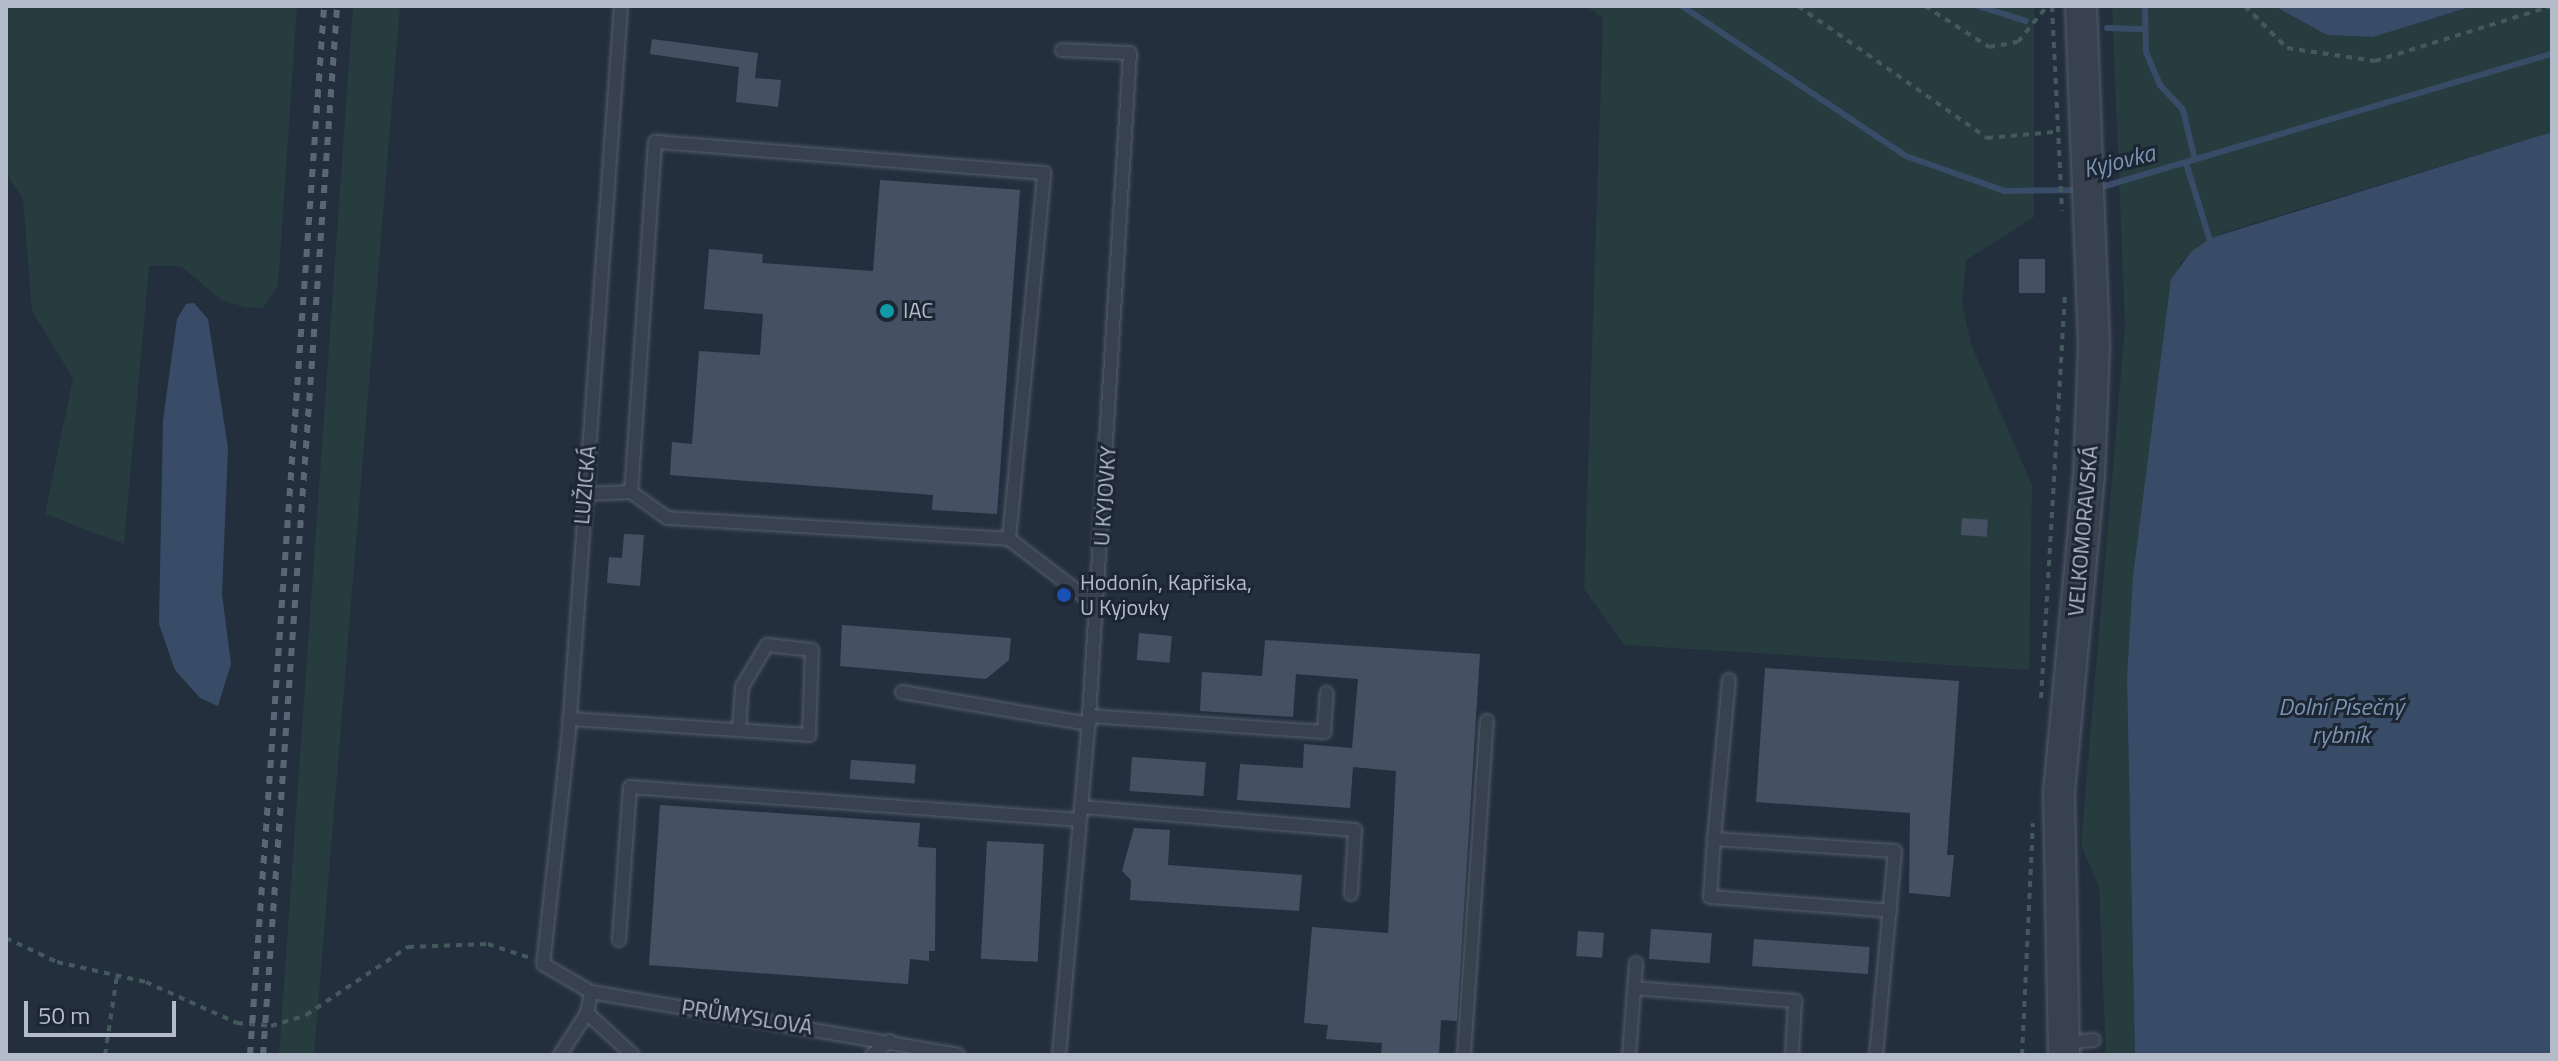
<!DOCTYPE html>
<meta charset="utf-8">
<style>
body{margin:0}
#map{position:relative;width:2558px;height:1061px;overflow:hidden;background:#242f3e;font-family:"Titillium Web",sans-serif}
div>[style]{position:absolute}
.green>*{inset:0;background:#263c3f}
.water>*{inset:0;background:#394c67}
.stream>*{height:6px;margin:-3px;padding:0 3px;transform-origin:3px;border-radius:3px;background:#394c67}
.building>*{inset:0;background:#455162;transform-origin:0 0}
.path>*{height:4px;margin-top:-2px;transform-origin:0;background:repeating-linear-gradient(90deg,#44595c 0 6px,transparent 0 12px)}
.roads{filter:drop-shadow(0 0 2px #565f6c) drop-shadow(0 0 2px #565f6c)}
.service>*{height:12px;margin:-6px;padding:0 6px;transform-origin:6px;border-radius:6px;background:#38414e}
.tertiary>*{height:30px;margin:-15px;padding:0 15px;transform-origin:15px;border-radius:15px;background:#38414e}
.rail>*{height:6px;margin-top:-3px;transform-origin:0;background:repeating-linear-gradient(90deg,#5a6575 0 8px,transparent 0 16px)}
.dots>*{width:22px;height:22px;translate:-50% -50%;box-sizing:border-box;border:4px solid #1d2633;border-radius:50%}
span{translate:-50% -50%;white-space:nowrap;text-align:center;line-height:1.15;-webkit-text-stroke:6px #1d2633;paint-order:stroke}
.poi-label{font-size:22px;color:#b4bcc9}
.left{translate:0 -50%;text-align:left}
.street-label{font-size:22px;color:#b4bcc9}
.water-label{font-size:24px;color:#7c92b1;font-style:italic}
.frame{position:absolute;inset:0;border:8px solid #b4bcc9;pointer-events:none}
.scale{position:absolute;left:24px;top:1001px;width:152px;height:36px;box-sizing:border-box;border:4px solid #b4bcc9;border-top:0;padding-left:10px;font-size:24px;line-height:28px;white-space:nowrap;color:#b4bcc9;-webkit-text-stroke:6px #1d2633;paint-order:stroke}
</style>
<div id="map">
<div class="green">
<i style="clip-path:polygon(6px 6px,297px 6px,278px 286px,263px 308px,245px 307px,221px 300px,181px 266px,149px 266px,124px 544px,45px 514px,73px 378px,32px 311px,23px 199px,6px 173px)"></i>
<i style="clip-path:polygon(353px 6px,400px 6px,314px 1055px,279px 1055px)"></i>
<i style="clip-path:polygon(1586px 6px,2034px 6px,2034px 217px,1966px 260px,1962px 303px,1971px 344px,2032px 486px,2029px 670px,1625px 645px,1584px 589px,1603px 18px)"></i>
<i style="clip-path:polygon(2112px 6px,2274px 6px,2327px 35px,2373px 37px,2473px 6px,2552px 6px,2552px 132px,2238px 228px,2211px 238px,2180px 263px,2127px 679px,2135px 1055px,2106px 1055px,2099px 886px,2081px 845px,2125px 326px)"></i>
</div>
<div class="water">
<i style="clip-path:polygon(2274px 6px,2473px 6px,2373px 37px,2327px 35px)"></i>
<i style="clip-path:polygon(2552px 132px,2552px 1055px,2135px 1055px,2127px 679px,2133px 576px,2171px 279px,2191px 252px,2211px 238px)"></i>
<i style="clip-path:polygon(194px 303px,208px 319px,228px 448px,222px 594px,231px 664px,218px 706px,200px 698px,175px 670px,159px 624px,163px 420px,177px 319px,186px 304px)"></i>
</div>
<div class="stream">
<i style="left:1682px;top:6px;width:270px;rotate:33.8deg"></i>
<i style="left:1906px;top:156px;width:105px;rotate:19.5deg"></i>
<i style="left:2005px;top:191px;width:75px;rotate:-0.8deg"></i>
<i style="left:1978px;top:6px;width:50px;rotate:17.4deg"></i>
<i style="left:2145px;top:6px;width:46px;rotate:88.8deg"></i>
<i style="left:2146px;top:52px;width:36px;rotate:67deg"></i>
<i style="left:2160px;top:85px;width:34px;rotate:47deg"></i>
<i style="left:2183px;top:110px;width:51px;rotate:76.5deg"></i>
<i style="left:2107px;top:28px;width:38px;rotate:2deg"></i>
<i style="left:2186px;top:163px;width:85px;rotate:72.8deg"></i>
<i style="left:2095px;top:189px;width:477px;rotate:-16.5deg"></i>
</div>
<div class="building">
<i style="clip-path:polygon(652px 39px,758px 53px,755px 78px,781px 80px,778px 107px,736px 102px,739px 67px,650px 54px)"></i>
<i style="clip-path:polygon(880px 180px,1020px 190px,997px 514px,932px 510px,933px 495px,670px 475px,672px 442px,692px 444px,699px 351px,760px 355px,763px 314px,704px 309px,709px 249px,763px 254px,762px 263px,873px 271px)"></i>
<i style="left:2045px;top:259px;width:34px;height:26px;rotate:90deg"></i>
<i style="left:1962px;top:518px;width:26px;height:17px;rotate:4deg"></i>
<i style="clip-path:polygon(624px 534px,644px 535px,640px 586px,607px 583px,609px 557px,622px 558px)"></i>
<i style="clip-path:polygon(842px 625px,1011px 638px,1009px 660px,986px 679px,840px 666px)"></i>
<i style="left:1139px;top:633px;width:33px;height:27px;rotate:5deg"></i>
<i style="clip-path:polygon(1265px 640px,1480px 654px,1457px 1021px,1441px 1020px,1439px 1055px,1381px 1055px,1382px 1043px,1326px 1039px,1328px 1025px,1304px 1023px,1312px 927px,1388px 933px,1396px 771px,1353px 767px,1350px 808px,1237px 800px,1240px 764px,1303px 768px,1304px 744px,1352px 748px,1358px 679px,1296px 674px,1293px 717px,1200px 711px,1202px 672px,1262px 676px)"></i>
<i style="clip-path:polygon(1765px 668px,1959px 681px,1947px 855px,1954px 855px,1950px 897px,1909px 893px,1910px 813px,1756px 802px)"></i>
<i style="left:1132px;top:757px;width:74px;height:34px;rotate:4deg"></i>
<i style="left:851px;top:760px;width:65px;height:19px;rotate:4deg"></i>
<i style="clip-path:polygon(660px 805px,920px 823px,918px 847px,936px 848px,935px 951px,929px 951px,929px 961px,910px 959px,908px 984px,649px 965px)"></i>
<i style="clip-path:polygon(1134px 828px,1170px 830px,1168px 865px,1302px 875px,1299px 911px,1130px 900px,1131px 880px,1122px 871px)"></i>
<i style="left:987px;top:841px;width:57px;height:118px;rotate:3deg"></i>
<i style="left:1651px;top:929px;width:61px;height:30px;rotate:4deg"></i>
<i style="left:1578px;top:931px;width:26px;height:25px;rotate:4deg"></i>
<i style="left:1754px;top:939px;width:116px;height:27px;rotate:4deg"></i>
</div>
<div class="path">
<i style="left:1798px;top:6px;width:231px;rotate:34.9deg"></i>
<i style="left:1987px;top:138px;width:67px;rotate:-5.1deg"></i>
<i style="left:1925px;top:6px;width:76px;rotate:32.6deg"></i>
<i style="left:1989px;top:47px;width:29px;rotate:-10deg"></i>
<i style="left:2018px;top:42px;width:46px;rotate:-51.1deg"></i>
<i style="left:2052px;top:6px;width:205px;rotate:87.2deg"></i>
<i style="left:2245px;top:6px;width:59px;rotate:45deg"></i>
<i style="left:2287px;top:48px;width:89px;rotate:8.4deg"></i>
<i style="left:2375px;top:61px;width:185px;rotate:-17.3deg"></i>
<i style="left:2041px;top:698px;width:407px;rotate:-86.6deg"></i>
<i style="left:6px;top:938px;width:56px;rotate:25.2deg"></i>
<i style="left:57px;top:962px;width:91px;rotate:12.7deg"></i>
<i style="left:146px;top:982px;width:100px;rotate:24.3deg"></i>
<i style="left:237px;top:1023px;width:34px;rotate:5deg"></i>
<i style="left:271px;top:1026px;width:37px;rotate:-17deg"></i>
<i style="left:306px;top:1015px;width:123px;rotate:-33.7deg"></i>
<i style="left:408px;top:947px;width:80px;rotate:-2.1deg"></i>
<i style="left:488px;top:944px;width:44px;rotate:18.4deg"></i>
<i style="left:105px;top:1055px;width:80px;rotate:-81.4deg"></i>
<i style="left:2022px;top:1055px;width:232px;rotate:-87.3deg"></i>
</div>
<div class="roads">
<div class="service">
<i style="left:621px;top:6px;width:726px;rotate:94.11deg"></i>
<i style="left:569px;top:730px;width:235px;rotate:96.3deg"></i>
<i style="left:543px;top:964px;width:56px;rotate:30.3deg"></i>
<i style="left:591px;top:992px;width:372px;rotate:9.7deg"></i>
<i style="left:585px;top:494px;width:46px;rotate:-2.5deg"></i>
<i style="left:1009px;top:539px;width:368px;rotate:-84.5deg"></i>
<i style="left:1044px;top:173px;width:390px;rotate:-175.4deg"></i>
<i style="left:655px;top:142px;width:351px;rotate:93.9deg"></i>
<i style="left:631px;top:492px;width:44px;rotate:35.8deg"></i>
<i style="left:667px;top:518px;width:343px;rotate:3.5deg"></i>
<i style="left:1009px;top:539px;width:111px;rotate:37.3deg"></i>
<i style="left:1729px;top:680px;width:160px;rotate:95.4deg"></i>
<i style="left:1714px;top:839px;width:181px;rotate:3.8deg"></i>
<i style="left:1895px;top:851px;width:205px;rotate:95.3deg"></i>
<i style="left:902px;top:692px;width:190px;rotate:9.7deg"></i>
<i style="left:1089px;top:716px;width:236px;rotate:3.9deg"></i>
<i style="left:1324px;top:732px;width:39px;rotate:-86deg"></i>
<i style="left:569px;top:719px;width:241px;rotate:3.8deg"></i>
<i style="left:809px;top:735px;width:85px;rotate:-88deg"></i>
<i style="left:812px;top:650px;width:45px;rotate:-173.7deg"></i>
<i style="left:767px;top:645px;width:49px;rotate:120.8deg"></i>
<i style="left:742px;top:687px;width:43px;rotate:94deg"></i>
<i style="left:1081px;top:807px;width:275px;rotate:4.8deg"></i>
<i style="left:1355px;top:830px;width:64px;rotate:93.6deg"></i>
<i style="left:1714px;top:839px;width:58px;rotate:93.9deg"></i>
<i style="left:1710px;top:897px;width:181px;rotate:4.4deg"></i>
<i style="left:619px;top:940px;width:153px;rotate:-85.9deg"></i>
<i style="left:630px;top:787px;width:451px;rotate:4.2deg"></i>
<i style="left:1634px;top:988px;width:162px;rotate:4.6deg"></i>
<i style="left:1795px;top:1001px;width:54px;rotate:93.2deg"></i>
<i style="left:587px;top:1013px;width:62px;rotate:42.4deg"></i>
<i style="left:2065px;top:1043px;width:29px;rotate:-6deg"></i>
<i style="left:560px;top:1055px;width:50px;rotate:-57.3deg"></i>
<i style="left:587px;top:1013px;width:21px;rotate:-79deg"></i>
<i style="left:872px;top:1055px;width:23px;rotate:-38deg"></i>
<i style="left:1059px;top:1055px;width:340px;rotate:-84.9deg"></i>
<i style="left:1089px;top:716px;width:664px;rotate:-86.46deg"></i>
<i style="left:1130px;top:53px;width:68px;rotate:-177.5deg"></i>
<i style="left:1464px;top:1055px;width:335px;rotate:-86.1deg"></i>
<i style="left:1629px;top:1055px;width:92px;rotate:-85.6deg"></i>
</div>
<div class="tertiary">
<i style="left:2064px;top:1055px;width:263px;rotate:-91.1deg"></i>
<i style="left:2059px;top:792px;width:316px;rotate:-84.6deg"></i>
<i style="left:2089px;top:477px;width:132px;rotate:-87.8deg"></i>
<i style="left:2094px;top:345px;width:339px;rotate:-92.2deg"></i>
</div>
</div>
<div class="rail">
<i style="left:250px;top:1055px;width:1052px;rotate:-85.96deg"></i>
<i style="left:263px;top:1055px;width:1052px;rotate:-85.96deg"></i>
</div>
<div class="dots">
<i style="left:887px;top:311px;background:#0f9aa8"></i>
<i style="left:1064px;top:595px;background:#1a4fb4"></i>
</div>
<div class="poi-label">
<span class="left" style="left:903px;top:311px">IAC</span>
<span class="left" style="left:1080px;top:595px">Hodonín, Kapřiska,<br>U Kyjovky</span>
</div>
<div class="street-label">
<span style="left:585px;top:485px;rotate:-85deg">LUŽICKÁ</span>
<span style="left:1105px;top:496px;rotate:-86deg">U KYJOVKY</span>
<span style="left:2083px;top:531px;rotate:-85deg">VELKOMORAVSKÁ</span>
<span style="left:747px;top:1017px;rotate:9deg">PRŮMYSLOVÁ</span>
</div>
<div class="water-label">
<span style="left:2119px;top:161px;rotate:-14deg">Kyjovka</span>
<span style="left:2341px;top:721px">Dolní Písečný<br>rybník</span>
</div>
<div class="frame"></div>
<div class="scale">50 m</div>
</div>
